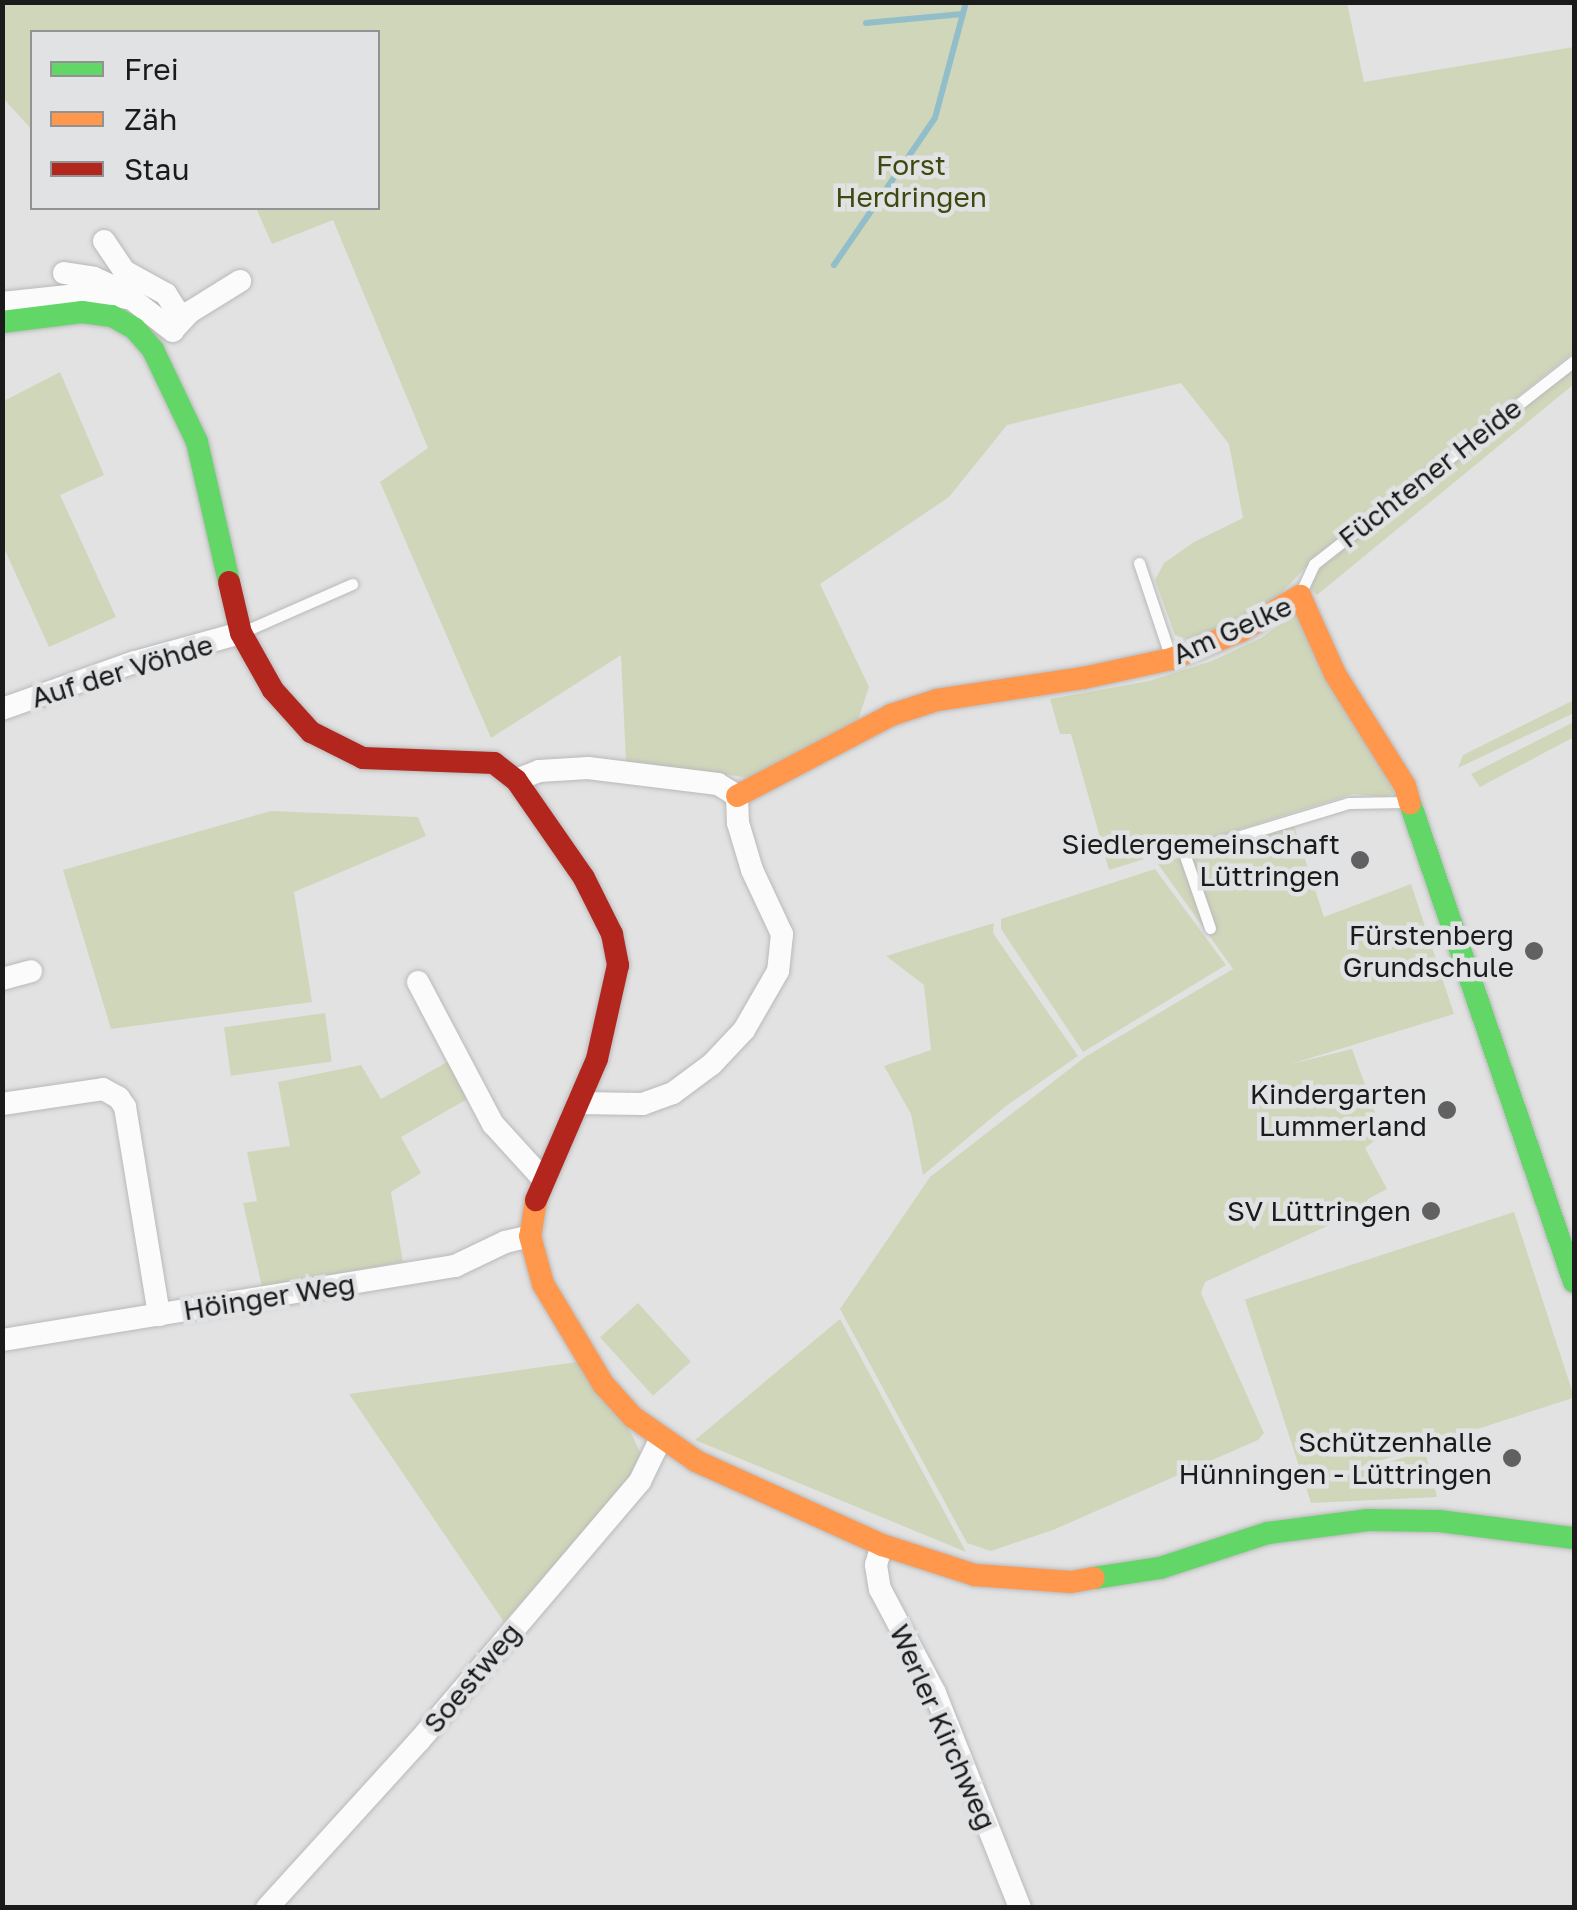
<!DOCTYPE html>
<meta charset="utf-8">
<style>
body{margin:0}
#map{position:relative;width:1577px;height:1910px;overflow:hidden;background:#e2e2e3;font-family:"Golos Text",sans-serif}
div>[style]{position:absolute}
.green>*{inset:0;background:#d0d6ba;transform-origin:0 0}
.stream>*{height:6px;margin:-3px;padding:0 3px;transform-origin:3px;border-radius:3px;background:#92beca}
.roads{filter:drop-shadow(0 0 2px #b9b9ba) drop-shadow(0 0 2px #b9b9ba)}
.lane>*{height:11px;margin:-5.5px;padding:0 5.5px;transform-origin:5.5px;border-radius:5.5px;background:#fbfbfb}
.street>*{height:22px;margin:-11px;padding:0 11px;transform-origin:11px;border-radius:11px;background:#fbfbfb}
.fast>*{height:22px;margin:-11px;padding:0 11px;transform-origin:11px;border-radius:11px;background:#63d668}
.slow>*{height:22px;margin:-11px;padding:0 11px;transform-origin:11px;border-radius:11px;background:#ff974d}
.jam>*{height:22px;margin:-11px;padding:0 11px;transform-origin:11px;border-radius:11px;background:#b3261e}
.dots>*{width:28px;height:28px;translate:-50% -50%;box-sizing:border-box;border:5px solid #e1e2e4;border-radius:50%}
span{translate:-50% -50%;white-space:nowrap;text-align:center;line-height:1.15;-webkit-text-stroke:9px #e1e2e4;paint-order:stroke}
.park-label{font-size:28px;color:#3f480e}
.street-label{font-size:28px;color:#1b1b1c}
.poi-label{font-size:28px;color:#1b1b1c}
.right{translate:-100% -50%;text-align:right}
.frame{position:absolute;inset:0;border:5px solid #1b1b1c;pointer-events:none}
.legend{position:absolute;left:30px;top:30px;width:350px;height:180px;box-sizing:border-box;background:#e1e2e4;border:2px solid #929294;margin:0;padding:12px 18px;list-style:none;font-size:30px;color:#1b1b1c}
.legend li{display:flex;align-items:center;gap:20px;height:50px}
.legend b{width:50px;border:2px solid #929294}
</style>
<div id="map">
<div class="green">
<i style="clip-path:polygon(2px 3px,1347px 3px,1364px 82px,1574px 47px,1574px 352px,1316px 556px,1275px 600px,1198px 643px,1175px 635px,1155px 580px,1164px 563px,1194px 542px,1243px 518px,1229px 444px,1181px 383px,1007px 425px,949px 497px,820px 584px,869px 687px,857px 723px,752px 778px,626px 762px,621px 655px,491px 738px,380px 482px,428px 448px,333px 220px,272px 244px,256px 208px,378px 208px,378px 32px,32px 32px,32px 130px,3px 98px)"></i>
<i style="clip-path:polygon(1574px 367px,1574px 384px,1317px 595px,1311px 588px,1314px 575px,1331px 558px)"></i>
<i style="clip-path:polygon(60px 372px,104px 475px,60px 495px,116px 617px,49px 647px,3px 546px,2px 402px)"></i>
<i style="clip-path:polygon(1300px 610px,1394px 793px,1387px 797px,1353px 794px,1109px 870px,1071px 734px,1060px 734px,1050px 699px,1149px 681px,1212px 661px,1261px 638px)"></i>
<i style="clip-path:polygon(1574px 700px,1574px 713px,1458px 768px,1463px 755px)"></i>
<i style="clip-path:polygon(1574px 722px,1574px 737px,1480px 787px,1471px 774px)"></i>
<i style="clip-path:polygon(271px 811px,418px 817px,426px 836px,294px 892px,312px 1002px,111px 1029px,63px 870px)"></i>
<i style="clip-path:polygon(1293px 823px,1324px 917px,1411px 884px,1454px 1014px,1291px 1064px,1352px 1049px,1383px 1134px,1365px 1148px,1387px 1189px,1368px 1199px,1364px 1209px,1205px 1282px,1201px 1293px,1264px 1433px,1258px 1440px,1053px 1530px,991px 1551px,967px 1543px,840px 1309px,930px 1177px,1085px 1057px,1233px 969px,1158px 864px)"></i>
<i style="clip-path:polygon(1155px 869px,1226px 965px,1083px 1052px,1001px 929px,1001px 919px)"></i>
<i style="clip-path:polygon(994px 923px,993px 933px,1078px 1056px,1006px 1106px,923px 1175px,911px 1114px,884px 1066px,931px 1050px,924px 985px,886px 956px)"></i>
<i style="left:325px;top:1013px;width:49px;height:102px;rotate:82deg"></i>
<i style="clip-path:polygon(449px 1061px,469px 1098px,401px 1137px,421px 1173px,391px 1192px,403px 1262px,262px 1287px,243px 1203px,257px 1201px,247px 1152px,290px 1146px,278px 1082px,361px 1065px,381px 1099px)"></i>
<i style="left:1514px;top:1212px;width:195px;height:283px;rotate:72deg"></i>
<i style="left:638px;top:1303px;width:79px;height:51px;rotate:48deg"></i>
<i style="clip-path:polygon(840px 1319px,966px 1552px,695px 1440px)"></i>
<i style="clip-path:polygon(577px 1362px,629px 1429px,640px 1452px,634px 1474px,504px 1622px,349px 1394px)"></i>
<i style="clip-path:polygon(1425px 1451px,1437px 1497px,1311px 1503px,1306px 1487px)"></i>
</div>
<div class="stream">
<i style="left:866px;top:23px;width:97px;rotate:-5.3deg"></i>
<i style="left:834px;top:265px;width:178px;rotate:-55.5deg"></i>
<i style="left:935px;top:118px;width:120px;rotate:-75deg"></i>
</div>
<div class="roads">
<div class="lane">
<i style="left:1139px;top:563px;width:97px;rotate:71.4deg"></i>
<i style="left:1301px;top:592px;width:31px;rotate:-65deg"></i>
<i style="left:1314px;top:564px;width:330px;rotate:-38deg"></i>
<i style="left:245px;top:631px;width:117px;rotate:-23.7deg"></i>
<i style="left:1210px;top:928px;width:79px;rotate:-109.1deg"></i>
<i style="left:1184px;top:853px;width:172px;rotate:-16.9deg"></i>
<i style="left:1349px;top:803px;width:56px;rotate:-1deg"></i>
</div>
<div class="street">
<i style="left:104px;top:241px;width:36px;rotate:56deg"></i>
<i style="left:124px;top:271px;width:48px;rotate:28.7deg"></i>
<i style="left:166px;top:294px;width:19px;rotate:58deg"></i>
<i style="left:176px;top:310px;width:21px;rotate:98deg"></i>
<i style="left:64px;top:273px;width:30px;rotate:9deg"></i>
<i style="left:94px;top:278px;width:27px;rotate:24deg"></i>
<i style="left:119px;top:289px;width:68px;rotate:37.9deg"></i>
<i style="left:2px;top:303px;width:95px;rotate:-6.1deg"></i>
<i style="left:96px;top:293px;width:37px;rotate:9deg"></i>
<i style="left:173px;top:330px;width:25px;rotate:-47deg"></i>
<i style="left:190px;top:312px;width:59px;rotate:-31.8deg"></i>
<i style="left:2px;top:709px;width:141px;rotate:-19.5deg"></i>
<i style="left:135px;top:662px;width:110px;rotate:-15.3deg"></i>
<i style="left:516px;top:780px;width:25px;rotate:-21deg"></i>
<i style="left:539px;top:771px;width:49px;rotate:-3.5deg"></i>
<i style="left:588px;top:768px;width:131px;rotate:7deg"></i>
<i style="left:718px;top:784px;width:22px;rotate:32deg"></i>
<i style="left:737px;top:796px;width:27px;rotate:88deg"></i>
<i style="left:738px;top:823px;width:49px;rotate:73.4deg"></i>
<i style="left:752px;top:870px;width:71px;rotate:64.9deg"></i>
<i style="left:782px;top:934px;width:37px;rotate:96deg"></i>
<i style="left:778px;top:971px;width:68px;rotate:120deg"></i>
<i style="left:744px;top:1030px;width:47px;rotate:133.3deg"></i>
<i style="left:712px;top:1064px;width:49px;rotate:143.4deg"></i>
<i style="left:673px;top:1093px;width:32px;rotate:160deg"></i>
<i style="left:643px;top:1104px;width:65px;rotate:-179.1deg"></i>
<i style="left:2px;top:979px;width:30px;rotate:-15deg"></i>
<i style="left:418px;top:982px;width:161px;rotate:62.2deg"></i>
<i style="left:493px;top:1124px;width:74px;rotate:47.7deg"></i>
<i style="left:2px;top:1104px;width:102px;rotate:-8.4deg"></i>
<i style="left:103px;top:1089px;width:18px;rotate:29deg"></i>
<i style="left:119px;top:1098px;width:11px;rotate:56deg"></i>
<i style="left:125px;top:1107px;width:211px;rotate:80.7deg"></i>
<i style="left:2px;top:1340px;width:459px;rotate:-9.3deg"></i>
<i style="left:455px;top:1266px;width:55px;rotate:-25.6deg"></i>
<i style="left:505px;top:1242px;width:26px;rotate:-13deg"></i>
<i style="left:882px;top:1545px;width:21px;rotate:107deg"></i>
<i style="left:876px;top:1565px;width:24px;rotate:81deg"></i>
<i style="left:880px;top:1589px;width:118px;rotate:62.1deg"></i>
<i style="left:935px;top:1693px;width:231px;rotate:68.4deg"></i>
<i style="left:267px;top:1908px;width:226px;rotate:-47.7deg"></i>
<i style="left:419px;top:1741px;width:341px;rotate:-49.6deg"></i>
<i style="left:640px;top:1481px;width:48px;rotate:-64deg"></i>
</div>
<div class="fast">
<i style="left:2px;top:322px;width:81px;rotate:-7.1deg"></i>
<i style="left:82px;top:312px;width:30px;rotate:8deg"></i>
<i style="left:112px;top:316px;width:26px;rotate:29deg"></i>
<i style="left:135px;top:329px;width:28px;rotate:49deg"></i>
<i style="left:153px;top:350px;width:102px;rotate:64.4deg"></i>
<i style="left:197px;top:442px;width:144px;rotate:77.1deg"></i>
<i style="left:1410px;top:803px;width:506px;rotate:71.1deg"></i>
<i style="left:1094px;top:1578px;width:67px;rotate:-8.6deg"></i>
<i style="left:1160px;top:1568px;width:114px;rotate:-18deg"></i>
<i style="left:1268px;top:1533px;width:101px;rotate:-7.4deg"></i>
<i style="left:1368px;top:1520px;width:71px;rotate:0.8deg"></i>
<i style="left:1439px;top:1521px;width:136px;rotate:7.2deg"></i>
</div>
<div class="slow">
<i style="left:737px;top:796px;width:174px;rotate:-27.7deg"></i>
<i style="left:891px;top:715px;width:48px;rotate:-18.1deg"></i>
<i style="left:937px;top:700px;width:148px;rotate:-8.6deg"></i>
<i style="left:1083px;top:678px;width:90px;rotate:-12.2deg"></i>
<i style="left:1171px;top:659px;width:75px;rotate:-21.8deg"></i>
<i style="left:1241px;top:631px;width:69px;rotate:-30.7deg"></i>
<i style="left:1300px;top:596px;width:85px;rotate:65.8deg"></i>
<i style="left:1335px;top:674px;width:132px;rotate:58deg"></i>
<i style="left:1405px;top:786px;width:18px;rotate:74deg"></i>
<i style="left:536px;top:1200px;width:36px;rotate:99deg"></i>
<i style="left:530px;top:1236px;width:50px;rotate:74.8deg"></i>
<i style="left:543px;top:1284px;width:117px;rotate:59deg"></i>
<i style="left:603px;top:1384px;width:45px;rotate:47.7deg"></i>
<i style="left:633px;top:1417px;width:77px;rotate:34.9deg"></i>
<i style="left:696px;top:1461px;width:204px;rotate:24.3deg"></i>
<i style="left:882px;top:1545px;width:98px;rotate:17.9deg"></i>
<i style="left:975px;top:1575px;width:96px;rotate:4.2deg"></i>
<i style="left:1071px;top:1582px;width:23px;rotate:-10deg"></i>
</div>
<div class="jam">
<i style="left:229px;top:582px;width:52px;rotate:76.8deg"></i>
<i style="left:241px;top:633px;width:65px;rotate:60.7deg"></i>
<i style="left:273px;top:690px;width:57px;rotate:47.9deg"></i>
<i style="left:311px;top:732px;width:58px;rotate:26.6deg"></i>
<i style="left:363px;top:758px;width:131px;rotate:2.2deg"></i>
<i style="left:494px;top:763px;width:28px;rotate:38deg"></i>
<i style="left:516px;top:780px;width:119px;rotate:55.2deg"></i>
<i style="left:584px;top:878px;width:63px;rotate:63.4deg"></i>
<i style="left:612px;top:934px;width:32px;rotate:79deg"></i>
<i style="left:618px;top:965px;width:96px;rotate:102.6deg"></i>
<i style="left:597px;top:1059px;width:154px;rotate:113.4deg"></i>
</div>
</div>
<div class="dots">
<i style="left:1360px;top:860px;background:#616162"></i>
<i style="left:1534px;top:951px;background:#616162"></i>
<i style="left:1447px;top:1110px;background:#616162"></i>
<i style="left:1431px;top:1211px;background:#616162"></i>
<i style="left:1512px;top:1458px;background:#616162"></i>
</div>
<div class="park-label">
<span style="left:911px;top:181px">Forst<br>Herdringen</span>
</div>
<div class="street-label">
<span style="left:1430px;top:473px;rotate:-38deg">Füchtener Heide</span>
<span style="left:1232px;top:630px;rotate:-24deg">Am Gelke</span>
<span style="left:122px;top:671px;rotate:-17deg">Auf der Vöhde</span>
<span style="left:269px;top:1297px;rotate:-9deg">Höinger Weg</span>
<span style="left:472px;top:1678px;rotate:-50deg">Soestweg</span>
<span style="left:943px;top:1727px;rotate:66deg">Werler Kirchweg</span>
</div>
<div class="poi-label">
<span class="right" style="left:1340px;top:860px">Siedlergemeinschaft<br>Lüttringen</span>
<span class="right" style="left:1514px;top:951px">Fürstenberg<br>Grundschule</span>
<span class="right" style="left:1427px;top:1110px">Kindergarten<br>Lummerland</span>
<span class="right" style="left:1411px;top:1211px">SV Lüttringen</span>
<span class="right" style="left:1492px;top:1458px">Schützenhalle<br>Hünningen - Lüttringen</span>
</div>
<div class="frame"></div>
<ul class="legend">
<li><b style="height:12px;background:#63d668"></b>Frei</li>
<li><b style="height:12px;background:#ff974d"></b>Zäh</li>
<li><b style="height:12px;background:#b3261e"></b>Stau</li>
</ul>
</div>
